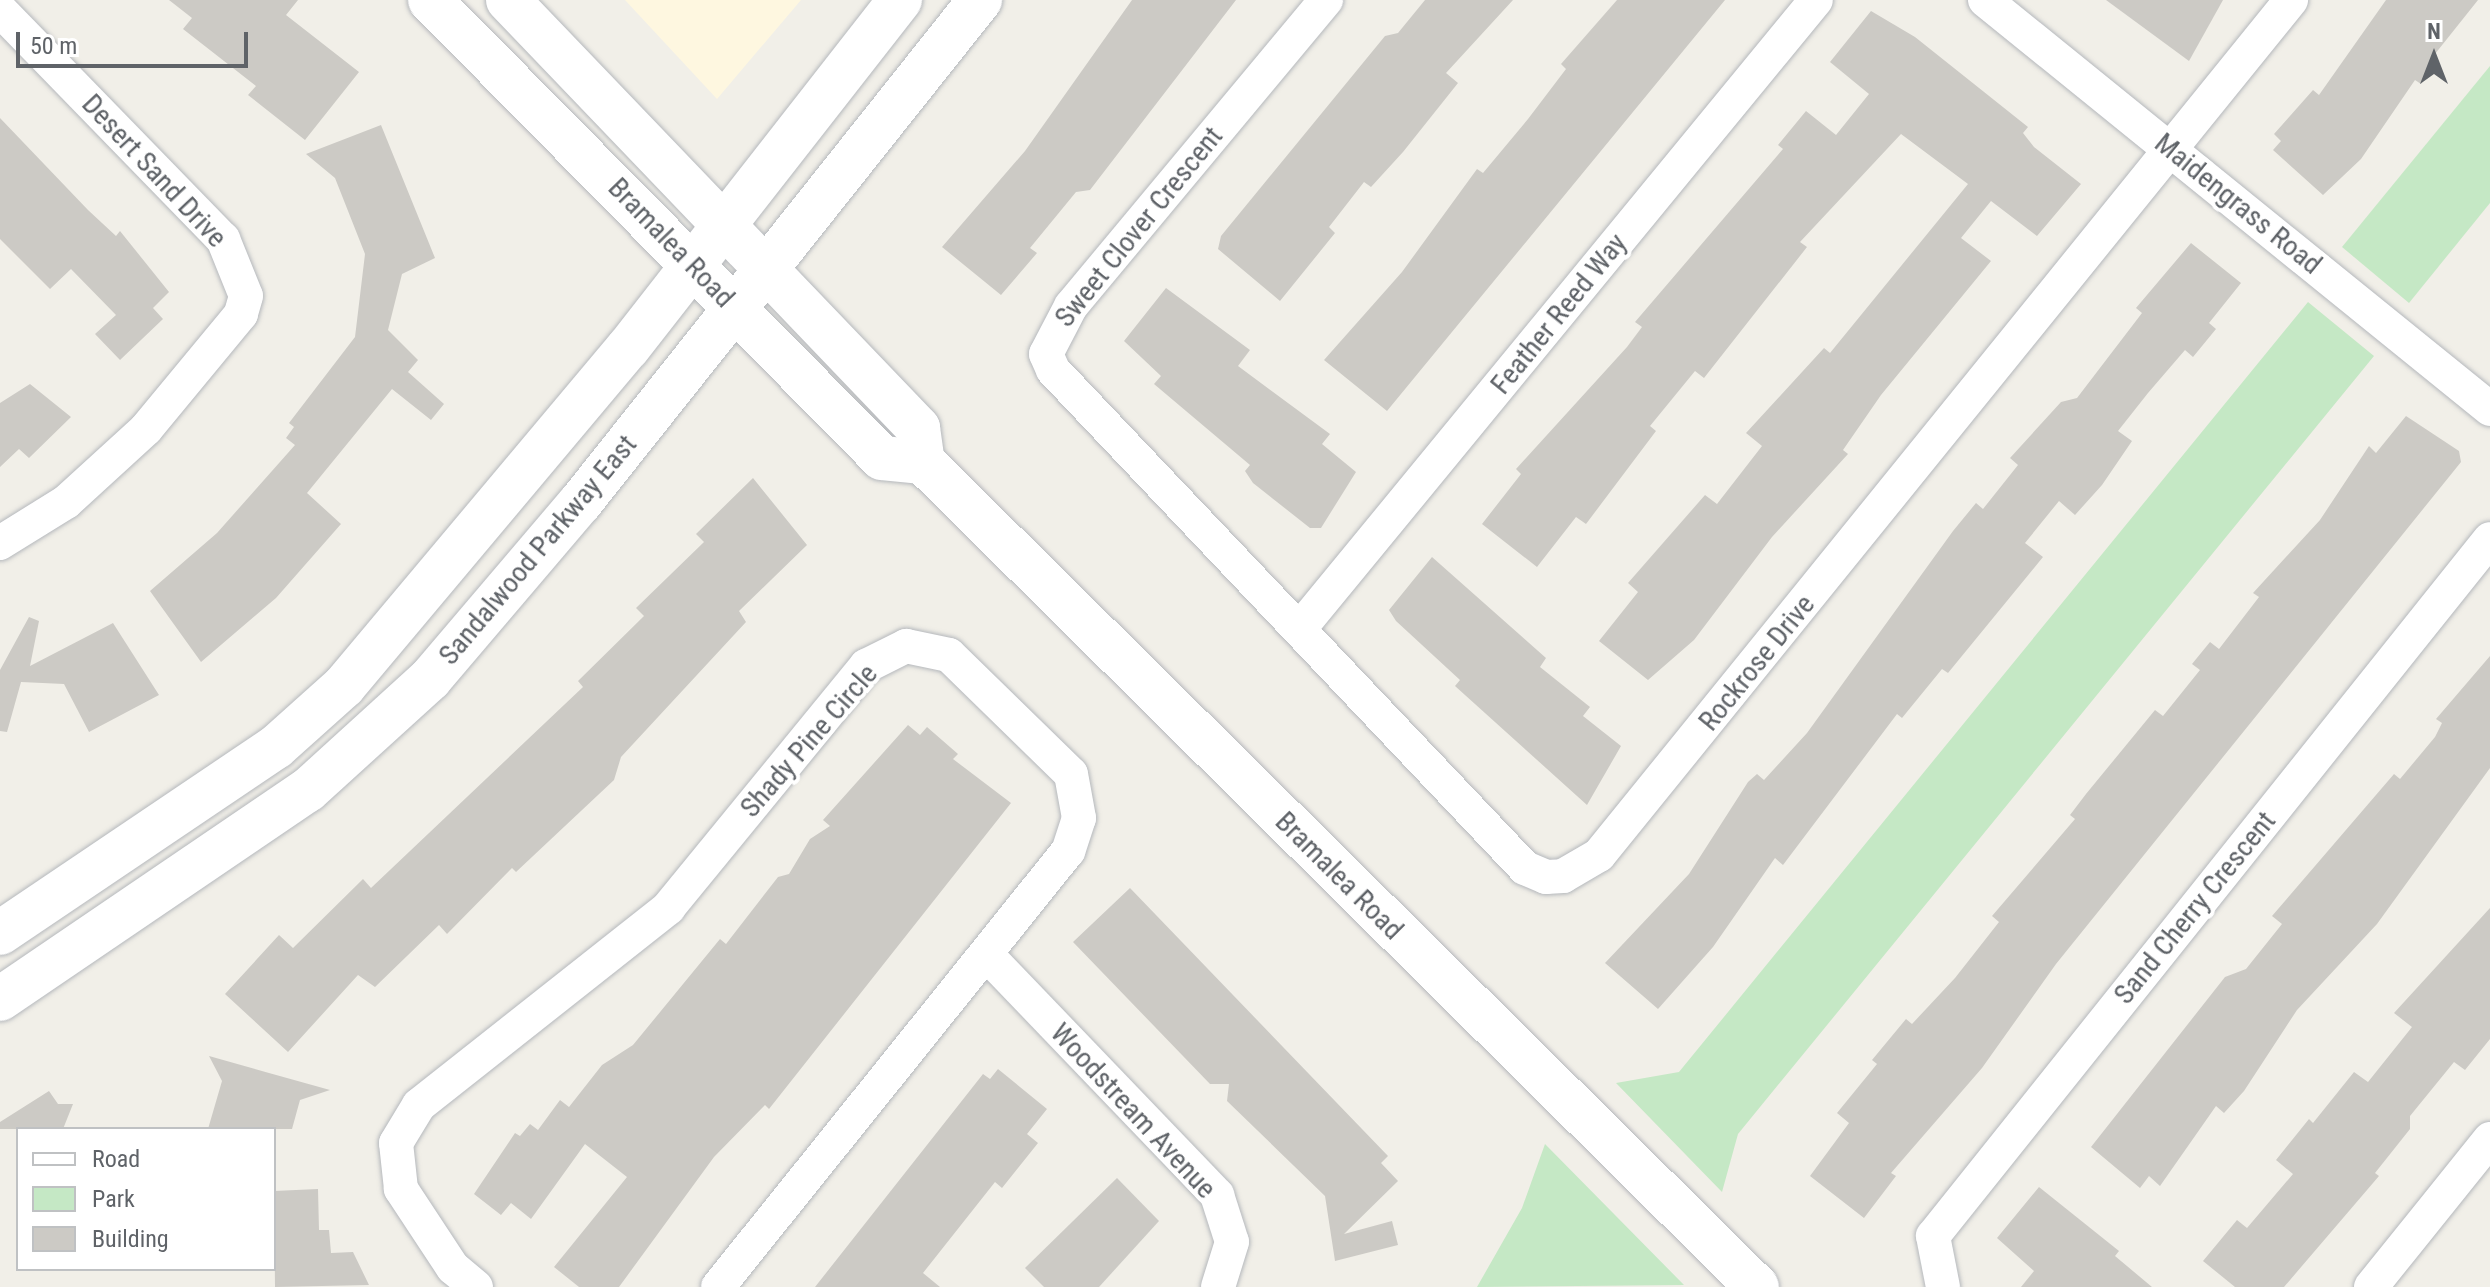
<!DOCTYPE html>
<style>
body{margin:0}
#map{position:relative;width:2490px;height:1287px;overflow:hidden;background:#f1efe8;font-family:"Roboto Condensed",sans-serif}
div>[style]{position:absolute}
.commercial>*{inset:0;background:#fef7e0}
.green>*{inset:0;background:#c5e8c5}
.building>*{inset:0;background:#cccac5}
.roads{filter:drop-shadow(0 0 2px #b5b8bc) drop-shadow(0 0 2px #b5b8bc)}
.street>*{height:34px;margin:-17px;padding:0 17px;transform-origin:17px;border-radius:17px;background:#fff}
.secondary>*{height:44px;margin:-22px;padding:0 22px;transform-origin:22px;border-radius:22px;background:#fff}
span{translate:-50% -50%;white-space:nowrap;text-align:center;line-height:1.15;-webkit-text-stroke:8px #fff;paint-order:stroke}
.street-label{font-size:28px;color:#5f6368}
.legend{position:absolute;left:16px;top:1127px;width:260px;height:144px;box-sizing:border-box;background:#fff;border:2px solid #bfc1c3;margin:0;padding:10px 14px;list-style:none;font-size:24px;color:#5f6368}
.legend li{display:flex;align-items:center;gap:16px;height:40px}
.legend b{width:40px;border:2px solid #bfc1c3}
.north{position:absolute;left:2394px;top:16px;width:80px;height:80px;-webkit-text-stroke:6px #fff;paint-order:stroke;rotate:0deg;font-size:22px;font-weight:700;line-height:32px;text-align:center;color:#5f6368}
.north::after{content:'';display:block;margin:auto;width:28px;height:36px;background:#5f6368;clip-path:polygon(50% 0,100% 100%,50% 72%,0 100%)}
.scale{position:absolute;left:16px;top:32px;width:232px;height:36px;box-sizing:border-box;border:4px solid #5f6368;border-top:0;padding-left:10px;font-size:24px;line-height:28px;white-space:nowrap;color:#5f6368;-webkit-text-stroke:6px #fff;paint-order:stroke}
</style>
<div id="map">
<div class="commercial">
<i style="clip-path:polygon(625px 0,801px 0,717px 99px)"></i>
</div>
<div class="green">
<i style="clip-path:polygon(2490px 66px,2490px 203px,2409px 303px,2342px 247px)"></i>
<i style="clip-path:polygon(2308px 302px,2374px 356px,1738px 1134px,1722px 1192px,1616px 1083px,1679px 1072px)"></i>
<i style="clip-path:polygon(1545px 1144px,1684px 1285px,1477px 1287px,1522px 1208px)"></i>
</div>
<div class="building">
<i style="clip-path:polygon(169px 0,298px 0,286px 15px,359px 72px,305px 140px,248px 95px,256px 86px,183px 29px,192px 18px)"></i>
<i style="clip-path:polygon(1132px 0,1236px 0,1090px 190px,1076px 192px,1030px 248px,1037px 253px,1001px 295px,942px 247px,1025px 151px)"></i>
<i style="clip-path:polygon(1425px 0,1513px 0,1446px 73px,1458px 83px,1403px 152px,1371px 187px,1364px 182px,1329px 227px,1335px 233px,1280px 301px,1218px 249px,1221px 236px,1385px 36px,1398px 33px)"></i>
<i style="clip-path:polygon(1617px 0,1725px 0,1387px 411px,1324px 360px,1402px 272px,1477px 169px,1483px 173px,1528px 119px,1566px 69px,1561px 64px)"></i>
<i style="clip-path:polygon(2106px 0,2223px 0,2189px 61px)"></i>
<i style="clip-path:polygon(2386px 0,2478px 0,2431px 59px,2437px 64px,2421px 84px,2415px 80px,2361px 159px,2323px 195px,2273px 150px,2281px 141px,2274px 134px,2313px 90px,2319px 95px)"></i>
<i style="clip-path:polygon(1871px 11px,1915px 37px,2028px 127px,2023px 133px,2034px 147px,2081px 184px,2037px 236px,1991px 201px,1961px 238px,1991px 261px,1881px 395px,1843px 450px,1848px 454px,1772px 537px,1694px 640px,1648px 680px,1599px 641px,1638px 592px,1628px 583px,1705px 495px,1717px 504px,1762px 446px,1746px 433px,1824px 348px,1830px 353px,1968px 184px,1901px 134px,1800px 242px,1807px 247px,1704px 378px,1695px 371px,1650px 426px,1656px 431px,1586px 524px,1576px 517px,1537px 567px,1482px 524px,1521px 474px,1516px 469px,1627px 347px,1642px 327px,1635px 322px,1783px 149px,1778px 145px,1806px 111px,1836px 135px,1869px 94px,1830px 62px)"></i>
<i style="clip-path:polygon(0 118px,88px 210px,116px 236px,120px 231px,169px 292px,153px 308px,163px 319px,120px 360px,95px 334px,116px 315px,71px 269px,50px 289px,0 239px)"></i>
<i style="clip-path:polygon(381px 125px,435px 258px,402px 274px,388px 330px,418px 360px,408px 372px,444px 404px,431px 420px,392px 389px,307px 493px,341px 524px,276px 598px,201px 662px,150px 591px,217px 533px,295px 445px,286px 438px,294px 427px,289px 423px,355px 337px,365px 254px,335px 178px,306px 154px)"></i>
<i style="clip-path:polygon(2191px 243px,2241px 283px,2209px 323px,2216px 329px,2193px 357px,2185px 350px,2148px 393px,2118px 431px,2132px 441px,2102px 485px,2075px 515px,2059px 501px,2025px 543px,2043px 557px,1948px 673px,1942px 669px,1902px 718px,1897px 714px,1783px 865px,1775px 858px,1713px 947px,1658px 1009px,1605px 963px,1689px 874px,1748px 782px,1757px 774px,1764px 780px,1807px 733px,1953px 531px,1976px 503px,1983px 509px,2018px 465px,2010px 458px,2061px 402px,2077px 398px,2142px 313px,2136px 308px)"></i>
<i style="clip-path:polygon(1166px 288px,1250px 350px,1238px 366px,1330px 434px,1322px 444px,1356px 472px,1321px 528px,1310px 528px,1253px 483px,1245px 471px,1250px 465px,1154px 384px,1161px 376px,1124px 341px)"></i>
<i style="clip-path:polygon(30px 384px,71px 417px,29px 458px,19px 449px,0 467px,0 403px)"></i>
<i style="clip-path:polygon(2406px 416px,2459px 451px,2461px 462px,2056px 964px,1982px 1068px,1891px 1173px,1896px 1176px,1864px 1218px,1810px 1176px,1849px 1123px,1837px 1113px,1877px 1064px,1872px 1060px,1906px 1019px,1912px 1024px,1955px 978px,1999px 922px,1992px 916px,2075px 819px,2070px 815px,2086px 794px,2155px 710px,2163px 716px,2200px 670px,2192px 664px,2210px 642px,2219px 649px,2259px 597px,2253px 593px,2320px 520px,2369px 446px,2376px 453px)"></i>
<i style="clip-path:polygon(753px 478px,807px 545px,739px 611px,746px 622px,621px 757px,614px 780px,516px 872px,512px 868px,447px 934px,439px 925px,375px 987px,358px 975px,288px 1052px,225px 994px,279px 935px,293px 948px,363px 879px,371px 888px,583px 687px,578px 681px,644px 616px,636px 608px,704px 542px,696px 534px)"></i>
<i style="clip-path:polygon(1432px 557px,1546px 658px,1540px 667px,1590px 707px,1583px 716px,1621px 746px,1587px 805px,1455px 686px,1460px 680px,1396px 621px,1389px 610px)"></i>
<i style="clip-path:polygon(29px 617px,39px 621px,30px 666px,113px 623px,159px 695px,89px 732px,64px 684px,21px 682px,7px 732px,0 731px,0 670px)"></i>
<i style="clip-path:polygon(2490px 656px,2490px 768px,2377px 924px,2297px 1010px,2244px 1091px,2224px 1113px,2216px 1106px,2160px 1186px,2149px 1176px,2140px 1188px,2091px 1147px,2225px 977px,2246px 969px,2282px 924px,2272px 916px,2394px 774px,2400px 779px,2435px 737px,2442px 723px,2436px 719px)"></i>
<i style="clip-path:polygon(908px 725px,920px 735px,927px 727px,958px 754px,953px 759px,1011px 803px,769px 1109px,765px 1105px,714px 1157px,619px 1287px,579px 1287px,554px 1267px,627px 1177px,585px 1144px,531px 1219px,511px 1203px,501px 1215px,474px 1194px,515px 1133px,520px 1136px,530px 1124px,538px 1130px,560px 1100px,569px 1107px,602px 1065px,633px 1045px,720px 939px,726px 944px,778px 877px,789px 874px,810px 839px,830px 826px,823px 820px)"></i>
<i style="clip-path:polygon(1130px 888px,1388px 1156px,1381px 1163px,1398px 1181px,1344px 1234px,1392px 1221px,1398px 1245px,1335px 1261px,1325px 1196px,1227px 1101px,1229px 1084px,1210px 1084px,1073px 942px)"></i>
<i style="clip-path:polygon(2490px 908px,2490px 1039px,2465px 1070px,2454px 1062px,2410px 1116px,2410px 1129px,2375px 1173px,2379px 1176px,2284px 1287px,2235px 1287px,2203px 1261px,2237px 1220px,2247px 1228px,2293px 1174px,2276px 1160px,2309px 1119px,2313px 1123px,2354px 1072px,2368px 1082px,2412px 1027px,2394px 1013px)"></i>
<i style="clip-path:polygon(209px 1056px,269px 1073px,330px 1090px,300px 1100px,292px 1129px,208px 1129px,222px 1081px)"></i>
<i style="clip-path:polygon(998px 1069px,1047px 1109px,1027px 1134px,1038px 1143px,1002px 1188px,995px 1182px,923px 1273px,940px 1287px,815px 1287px,983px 1074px,990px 1079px)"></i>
<i style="clip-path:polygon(49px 1091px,58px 1104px,73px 1104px,63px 1129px,0 1129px,0 1122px)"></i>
<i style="clip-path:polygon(1117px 1178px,1159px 1221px,1099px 1287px,1044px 1287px,1025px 1268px)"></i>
<i style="clip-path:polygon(2039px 1187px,2119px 1251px,2115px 1256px,2152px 1287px,2021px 1287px,2034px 1271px,1997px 1238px)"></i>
<i style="clip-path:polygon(318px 1189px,319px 1230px,329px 1230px,331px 1253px,353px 1252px,369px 1285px,275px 1287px,274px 1191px)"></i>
</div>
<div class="roads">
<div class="street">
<i style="left:1326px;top:0;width:398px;rotate:129.8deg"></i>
<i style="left:1071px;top:306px;width:54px;rotate:117.5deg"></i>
<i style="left:1046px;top:354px;width:17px;rotate:66deg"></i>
<i style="left:1053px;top:370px;width:686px;rotate:46.54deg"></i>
<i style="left:1525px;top:868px;width:23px;rotate:23deg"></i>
<i style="left:1546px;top:877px;width:17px;rotate:-3deg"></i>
<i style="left:1563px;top:876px;width:42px;rotate:-30.3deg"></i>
<i style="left:1599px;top:855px;width:1100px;rotate:-51.01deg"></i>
<i style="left:1985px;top:0;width:650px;rotate:39deg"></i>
<i style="left:0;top:10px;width:320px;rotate:45.8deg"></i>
<i style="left:223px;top:239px;width:61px;rotate:68deg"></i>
<i style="left:246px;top:296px;width:19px;rotate:106deg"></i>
<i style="left:241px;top:314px;width:149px;rotate:129.6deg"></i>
<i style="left:146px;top:429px;width:108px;rotate:137.6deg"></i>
<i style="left:66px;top:502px;width:78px;rotate:148.2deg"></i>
<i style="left:1301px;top:627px;width:811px;rotate:-50.6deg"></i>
<i style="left:986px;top:954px;width:334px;rotate:46.2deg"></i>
<i style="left:1217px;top:1195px;width:49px;rotate:72.3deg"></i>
<i style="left:1232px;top:1242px;width:47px;rotate:107.3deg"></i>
<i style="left:476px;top:1287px;width:30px;rotate:-140deg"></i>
<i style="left:453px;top:1268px;width:95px;rotate:-123.4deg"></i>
<i style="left:401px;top:1189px;width:46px;rotate:-96.2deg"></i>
<i style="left:396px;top:1143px;width:44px;rotate:-58.8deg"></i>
<i style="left:419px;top:1105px;width:318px;rotate:-38.3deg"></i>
<i style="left:668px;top:908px;width:313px;rotate:-50.7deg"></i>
<i style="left:866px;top:666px;width:45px;rotate:-26.6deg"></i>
<i style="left:906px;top:646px;width:44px;rotate:11.8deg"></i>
<i style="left:949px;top:655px;width:170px;rotate:44.3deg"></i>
<i style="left:1071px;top:774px;width:45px;rotate:79.7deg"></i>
<i style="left:1079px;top:818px;width:35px;rotate:108deg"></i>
<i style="left:1068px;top:851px;width:559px;rotate:128.76deg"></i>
<i style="left:1943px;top:1287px;width:52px;rotate:-101.1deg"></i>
<i style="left:1933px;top:1236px;width:892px;rotate:-51.37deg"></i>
<i style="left:2371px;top:1287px;width:190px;rotate:-51.2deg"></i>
</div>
<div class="secondary">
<i style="left:430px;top:0;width:643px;rotate:45.38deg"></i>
<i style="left:882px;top:458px;width:41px;rotate:5.6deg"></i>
<i style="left:508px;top:0;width:593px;rotate:46.23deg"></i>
<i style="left:918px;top:428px;width:34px;rotate:82deg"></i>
<i style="left:923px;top:462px;width:1173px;rotate:44.69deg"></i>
<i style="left:0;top:933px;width:333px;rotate:-34deg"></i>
<i style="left:276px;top:747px;width:91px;rotate:-41.9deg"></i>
<i style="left:344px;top:686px;width:441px;rotate:-50deg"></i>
<i style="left:628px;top:348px;width:442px;rotate:-52deg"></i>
<i style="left:0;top:999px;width:372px;rotate:-34.2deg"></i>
<i style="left:308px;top:790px;width:165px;rotate:-42.3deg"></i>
<i style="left:430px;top:679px;width:231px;rotate:-49.6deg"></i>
<i style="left:580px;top:503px;width:643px;rotate:-51.51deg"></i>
</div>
</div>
<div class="street-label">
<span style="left:154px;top:171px;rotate:47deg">Desert Sand Drive</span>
<span style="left:2238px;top:204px;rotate:39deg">Maidengrass Road</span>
<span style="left:1139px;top:227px;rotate:-51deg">Sweet Clover Crescent</span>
<span style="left:671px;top:243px;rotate:46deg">Bramalea Road</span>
<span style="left:1559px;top:314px;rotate:-51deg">Feather Reed Way</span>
<span style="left:538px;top:550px;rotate:-50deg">Sandalwood Parkway East</span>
<span style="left:1757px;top:663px;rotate:-51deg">Rockrose Drive</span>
<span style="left:809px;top:741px;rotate:-49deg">Shady Pine Circle</span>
<span style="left:1339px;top:876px;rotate:45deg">Bramalea Road</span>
<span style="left:2195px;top:908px;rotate:-51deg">Sand Cherry Crescent</span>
<span style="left:1133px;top:1111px;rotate:47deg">Woodstream Avenue</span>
</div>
<ul class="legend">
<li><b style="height:10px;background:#fff"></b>Road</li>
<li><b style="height:22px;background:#c5e8c5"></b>Park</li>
<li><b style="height:22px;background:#cccac5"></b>Building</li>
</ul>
<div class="north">N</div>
<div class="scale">50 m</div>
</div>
